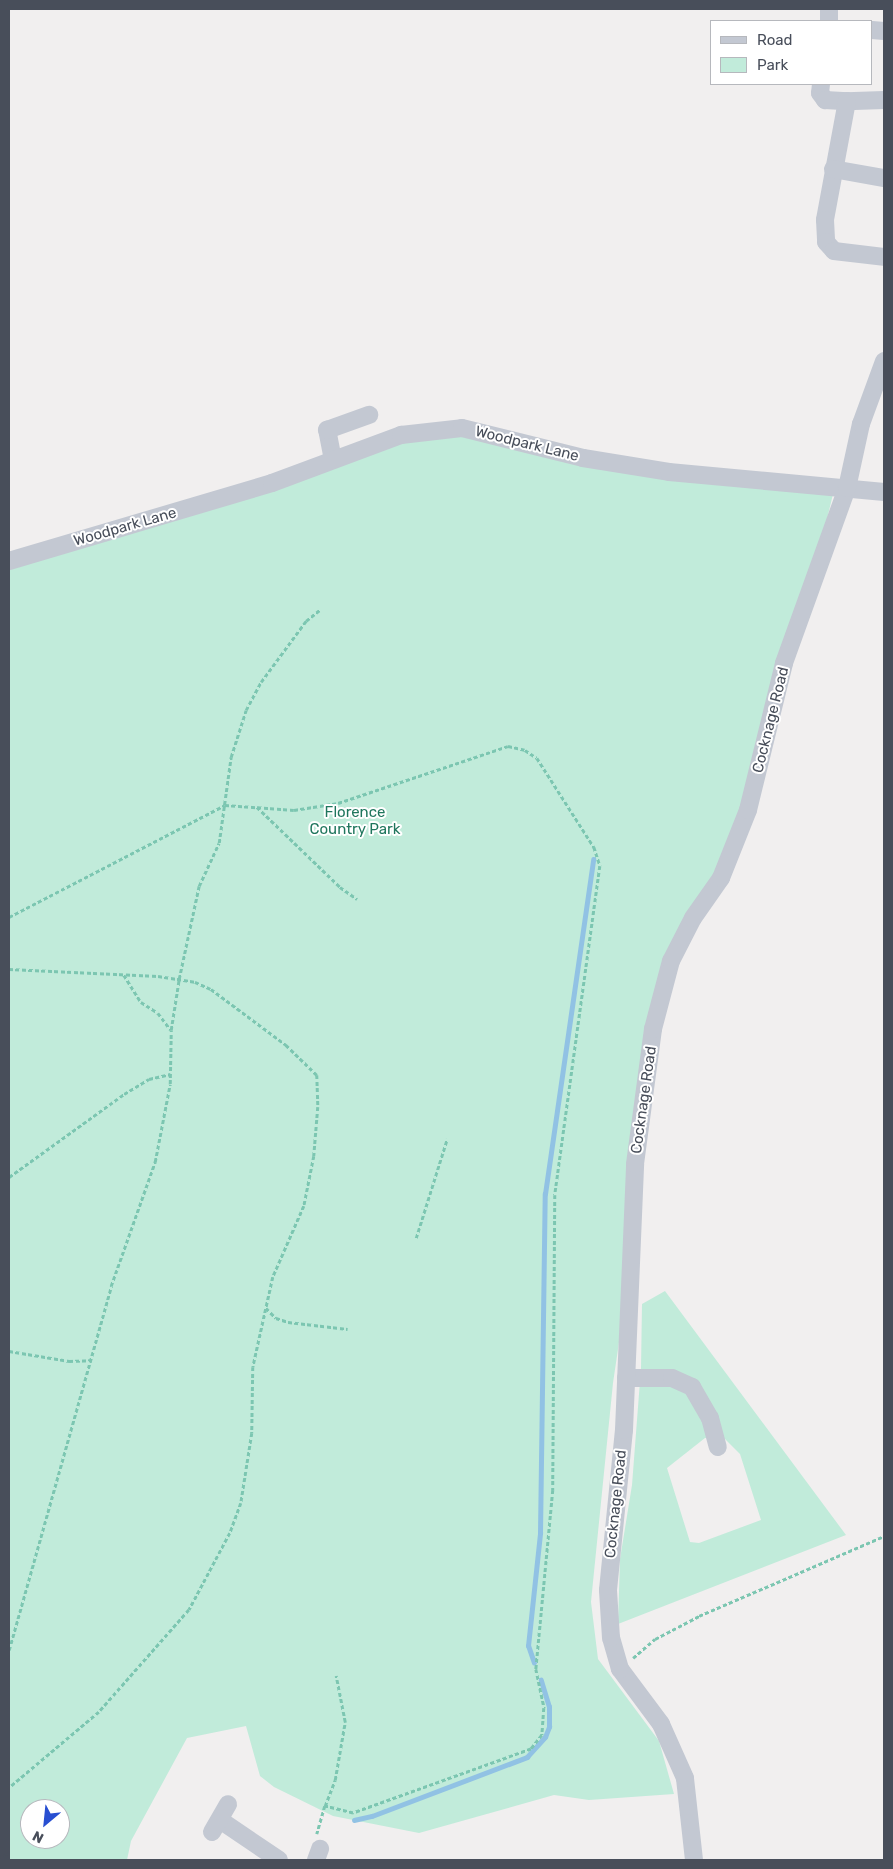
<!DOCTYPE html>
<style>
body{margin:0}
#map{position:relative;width:893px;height:1869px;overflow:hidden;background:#f1efef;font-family:Rubik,sans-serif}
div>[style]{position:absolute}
.green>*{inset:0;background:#c1ebda}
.stream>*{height:4.5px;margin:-2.25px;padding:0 2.25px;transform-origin:2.25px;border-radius:2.25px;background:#91c2e4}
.path>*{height:2.5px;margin-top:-1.25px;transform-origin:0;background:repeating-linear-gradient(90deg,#7cc6b1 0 4px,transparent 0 6.5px)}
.minor>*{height:18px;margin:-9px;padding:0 9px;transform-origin:9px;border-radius:9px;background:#c3c8d2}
span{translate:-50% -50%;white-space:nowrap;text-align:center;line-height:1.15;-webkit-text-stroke:4px #fff;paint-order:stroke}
.street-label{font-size:15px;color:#484e5a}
.park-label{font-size:15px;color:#1f765d}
.frame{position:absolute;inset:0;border:10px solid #484e5a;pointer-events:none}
.legend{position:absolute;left:710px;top:20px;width:162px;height:65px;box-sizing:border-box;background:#fff;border:1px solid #b6b8bd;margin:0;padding:6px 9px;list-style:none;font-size:15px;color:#484e5a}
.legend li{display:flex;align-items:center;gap:10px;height:25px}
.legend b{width:25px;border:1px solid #b6b8bd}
.north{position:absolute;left:20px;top:1799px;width:50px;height:50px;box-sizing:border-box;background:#fff;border:1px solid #b6b8bd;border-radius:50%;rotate:208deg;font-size:14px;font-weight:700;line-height:20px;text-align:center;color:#484e5a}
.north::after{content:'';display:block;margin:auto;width:18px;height:22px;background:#284fd1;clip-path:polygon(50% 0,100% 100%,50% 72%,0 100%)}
</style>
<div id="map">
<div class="green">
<i style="clip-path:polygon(evenodd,462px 428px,833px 494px,810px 590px,748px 810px,671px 961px,653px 1029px,634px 1241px,613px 1383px,591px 1602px,598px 1659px,659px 1741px,674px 1794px,589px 1800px,554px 1795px,419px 1833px,333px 1816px,274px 1787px,260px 1776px,246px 1726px,187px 1738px,131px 1841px,127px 1860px,9px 1860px,9px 561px,401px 435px,462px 428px,30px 1809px,60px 1809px,60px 1839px,30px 1839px,30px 1809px)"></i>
<i style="clip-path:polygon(evenodd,665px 1291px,846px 1535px,618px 1624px,620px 1559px,632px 1485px,641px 1368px,642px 1304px,665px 1291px,705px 1438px,725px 1439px,740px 1454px,761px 1520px,699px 1543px,690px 1542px,667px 1468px,705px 1438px)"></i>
</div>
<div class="stream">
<i style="left:534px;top:1663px;width:18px;rotate:-109deg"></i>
<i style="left:528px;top:1646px;width:114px;rotate:-83.9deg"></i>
<i style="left:540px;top:1533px;width:339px;rotate:-89.2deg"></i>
<i style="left:545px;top:1194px;width:338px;rotate:-81.8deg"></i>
<i style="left:354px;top:1820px;width:18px;rotate:-13deg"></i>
<i style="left:372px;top:1816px;width:166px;rotate:-20.8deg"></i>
<i style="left:527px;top:1757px;width:27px;rotate:-48deg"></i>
<i style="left:545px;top:1737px;width:11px;rotate:-68deg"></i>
<i style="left:549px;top:1727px;width:20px;rotate:-90deg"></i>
<i style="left:549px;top:1707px;width:28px;rotate:-107deg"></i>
</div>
<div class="path">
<i style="left:257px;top:807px;width:115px;rotate:43.9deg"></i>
<i style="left:340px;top:887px;width:21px;rotate:35deg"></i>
<i style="left:9px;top:917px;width:243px;rotate:-27.4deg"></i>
<i style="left:225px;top:805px;width:69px;rotate:4.1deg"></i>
<i style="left:294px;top:810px;width:45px;rotate:-9deg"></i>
<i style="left:338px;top:803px;width:179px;rotate:-18.5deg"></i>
<i style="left:508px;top:746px;width:17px;rotate:13deg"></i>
<i style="left:525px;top:750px;width:14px;rotate:34deg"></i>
<i style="left:537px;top:758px;width:106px;rotate:57.4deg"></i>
<i style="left:594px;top:847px;width:20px;rotate:72deg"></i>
<i style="left:600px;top:866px;width:332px;rotate:97.8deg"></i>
<i style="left:555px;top:1195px;width:295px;rotate:90.4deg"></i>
<i style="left:553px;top:1490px;width:180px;rotate:95.4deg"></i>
<i style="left:536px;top:1669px;width:40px;rotate:78deg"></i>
<i style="left:544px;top:1708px;width:27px;rotate:94deg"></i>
<i style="left:542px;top:1735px;width:18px;rotate:128deg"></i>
<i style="left:531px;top:1749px;width:189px;rotate:160.2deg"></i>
<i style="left:353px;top:1813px;width:29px;rotate:-166deg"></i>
<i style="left:325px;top:1806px;width:29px;rotate:106deg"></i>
<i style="left:9px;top:969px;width:149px;rotate:2.7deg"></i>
<i style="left:158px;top:976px;width:37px;rotate:9deg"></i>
<i style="left:195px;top:982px;width:17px;rotate:24deg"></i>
<i style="left:211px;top:989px;width:94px;rotate:36.7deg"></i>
<i style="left:286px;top:1045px;width:43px;rotate:44.1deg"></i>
<i style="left:317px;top:1075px;width:32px;rotate:88deg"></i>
<i style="left:318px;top:1107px;width:49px;rotate:94.7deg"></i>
<i style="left:314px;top:1156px;width:51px;rotate:101.3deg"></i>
<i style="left:304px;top:1206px;width:77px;rotate:113.6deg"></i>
<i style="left:273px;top:1277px;width:92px;rotate:102.5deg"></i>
<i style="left:253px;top:1367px;width:66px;rotate:90.9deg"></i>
<i style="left:252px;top:1433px;width:71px;rotate:98.9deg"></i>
<i style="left:241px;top:1503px;width:32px;rotate:110deg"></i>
<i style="left:230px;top:1533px;width:87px;rotate:118deg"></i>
<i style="left:189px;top:1610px;width:136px;rotate:131.4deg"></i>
<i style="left:99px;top:1712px;width:118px;rotate:139.8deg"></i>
<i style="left:124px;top:975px;width:32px;rotate:58deg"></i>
<i style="left:141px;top:1002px;width:20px;rotate:33deg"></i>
<i style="left:158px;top:1013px;width:21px;rotate:53deg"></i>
<i style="left:9px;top:1177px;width:142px;rotate:-35.8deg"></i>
<i style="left:124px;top:1094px;width:29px;rotate:-31deg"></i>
<i style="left:149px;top:1079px;width:22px;rotate:-13deg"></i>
<i style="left:416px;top:1238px;width:104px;rotate:-72.6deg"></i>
<i style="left:266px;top:1308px;width:14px;rotate:45deg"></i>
<i style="left:276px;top:1318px;width:13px;rotate:18deg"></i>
<i style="left:288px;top:1322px;width:60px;rotate:6.7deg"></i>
<i style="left:9px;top:1351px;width:61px;rotate:9.5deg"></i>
<i style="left:69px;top:1361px;width:23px;rotate:-2deg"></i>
<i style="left:9px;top:1650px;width:378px;rotate:-74.3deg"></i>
<i style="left:111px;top:1286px;width:132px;rotate:-70.5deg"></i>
<i style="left:155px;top:1162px;width:79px;rotate:-79.1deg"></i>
<i style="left:170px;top:1084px;width:54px;rotate:-88.9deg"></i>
<i style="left:171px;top:1030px;width:52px;rotate:-81.1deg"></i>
<i style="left:179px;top:979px;width:95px;rotate:-77.9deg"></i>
<i style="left:199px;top:886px;width:47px;rotate:-65.1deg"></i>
<i style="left:219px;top:843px;width:87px;rotate:-82.1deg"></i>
<i style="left:231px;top:757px;width:49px;rotate:-72.3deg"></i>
<i style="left:246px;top:710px;width:32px;rotate:-62deg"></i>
<i style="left:261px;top:682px;width:76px;rotate:-53.6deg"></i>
<i style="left:306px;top:621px;width:19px;rotate:-39deg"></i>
<i style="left:633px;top:1658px;width:29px;rotate:-41deg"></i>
<i style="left:655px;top:1639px;width:50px;rotate:-27.6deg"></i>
<i style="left:699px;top:1616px;width:202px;rotate:-23.4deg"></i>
<i style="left:325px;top:1806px;width:28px;rotate:-69deg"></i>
<i style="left:335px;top:1780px;width:59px;rotate:-80.2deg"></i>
<i style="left:345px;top:1722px;width:47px;rotate:-101.1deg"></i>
</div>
<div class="minor">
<i style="left:829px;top:21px;width:12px;rotate:-90deg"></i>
<i style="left:872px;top:30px;width:12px;rotate:5deg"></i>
<i style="left:821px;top:84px;width:9px;rotate:96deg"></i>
<i style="left:820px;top:93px;width:9px;rotate:54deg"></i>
<i style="left:825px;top:100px;width:22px;rotate:3deg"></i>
<i style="left:884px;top:100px;width:37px;rotate:178deg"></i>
<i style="left:847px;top:101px;width:121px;rotate:100.5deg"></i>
<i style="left:825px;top:220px;width:22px;rotate:87deg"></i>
<i style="left:826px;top:242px;width:12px;rotate:48deg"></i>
<i style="left:834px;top:251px;width:50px;rotate:6.8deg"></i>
<i style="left:833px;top:169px;width:52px;rotate:10deg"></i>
<i style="left:333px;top:460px;width:31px;rotate:-101deg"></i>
<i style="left:327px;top:430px;width:45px;rotate:-19.7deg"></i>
<i style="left:9px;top:561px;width:274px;rotate:-16.5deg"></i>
<i style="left:272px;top:483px;width:138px;rotate:-20.4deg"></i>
<i style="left:401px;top:435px;width:61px;rotate:-6.5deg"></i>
<i style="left:462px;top:428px;width:125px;rotate:13.9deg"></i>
<i style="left:583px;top:458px;width:87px;rotate:9.2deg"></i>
<i style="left:669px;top:472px;width:216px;rotate:5.3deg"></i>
<i style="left:626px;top:1378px;width:46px"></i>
<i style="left:672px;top:1378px;width:22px;rotate:24deg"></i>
<i style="left:692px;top:1387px;width:36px;rotate:60deg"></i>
<i style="left:710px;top:1418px;width:30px;rotate:75deg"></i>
<i style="left:220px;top:1820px;width:71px;rotate:34.1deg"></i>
<i style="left:212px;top:1832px;width:32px;rotate:-60deg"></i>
<i style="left:316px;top:1860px;width:12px;rotate:-70deg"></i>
<i style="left:694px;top:1860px;width:82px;rotate:-96.3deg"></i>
<i style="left:685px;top:1778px;width:59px;rotate:-114deg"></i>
<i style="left:661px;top:1724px;width:69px;rotate:-126.7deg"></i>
<i style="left:620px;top:1669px;width:32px;rotate:-106deg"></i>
<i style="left:611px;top:1638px;width:48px;rotate:-93.6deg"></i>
<i style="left:608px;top:1590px;width:161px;rotate:-84.3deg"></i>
<i style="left:624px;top:1430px;width:266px;rotate:-87.6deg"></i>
<i style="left:635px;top:1164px;width:136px;rotate:-82.4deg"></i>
<i style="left:653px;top:1029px;width:70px;rotate:-75.2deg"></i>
<i style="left:671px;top:961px;width:48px;rotate:-62.9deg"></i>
<i style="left:693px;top:918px;width:49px;rotate:-55deg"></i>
<i style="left:721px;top:878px;width:73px;rotate:-68.3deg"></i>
<i style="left:748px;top:810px;width:151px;rotate:-76.2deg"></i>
<i style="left:784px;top:663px;width:186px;rotate:-70.2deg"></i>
<i style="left:847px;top:488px;width:66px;rotate:-77.7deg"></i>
<i style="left:861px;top:424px;width:67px;rotate:-69.9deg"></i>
</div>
<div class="street-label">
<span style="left:527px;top:444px;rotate:14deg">Woodpark Lane</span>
<span style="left:125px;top:527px;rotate:-16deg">Woodpark Lane</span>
<span style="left:771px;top:720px;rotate:-76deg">Cocknage Road</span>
<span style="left:644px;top:1100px;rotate:-82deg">Cocknage Road</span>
<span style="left:616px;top:1504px;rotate:-84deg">Cocknage Road</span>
</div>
<div class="park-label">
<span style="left:355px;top:821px">Florence<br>Country Park</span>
</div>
<div class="frame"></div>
<ul class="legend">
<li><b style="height:6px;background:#c3c8d2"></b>Road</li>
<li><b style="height:14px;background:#c1ebda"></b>Park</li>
</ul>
<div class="north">N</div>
</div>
